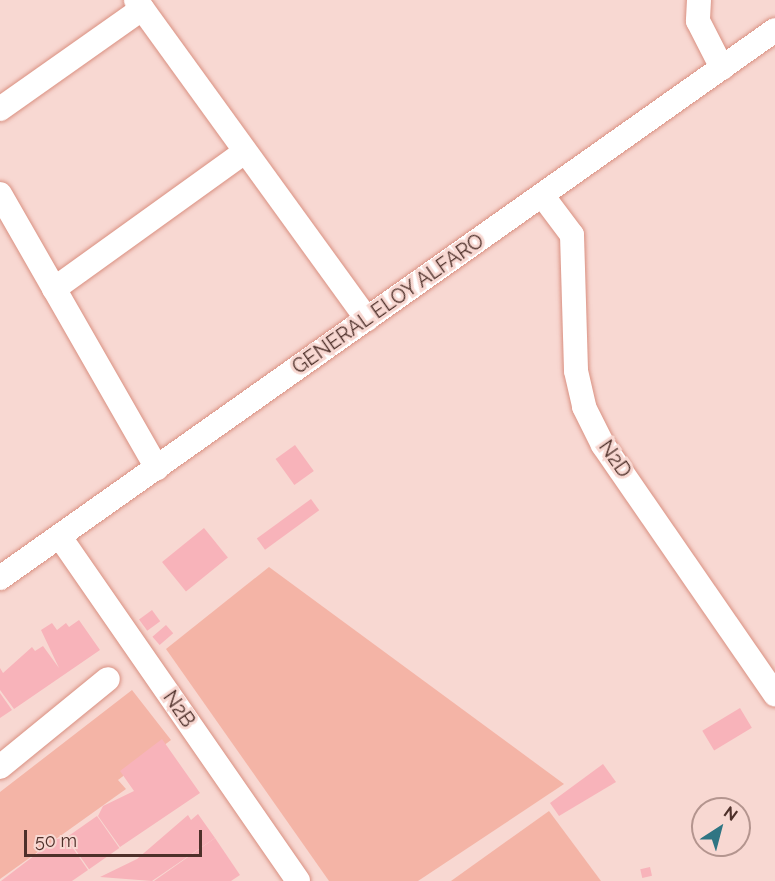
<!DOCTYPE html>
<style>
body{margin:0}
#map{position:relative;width:775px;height:881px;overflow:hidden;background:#f8d8d2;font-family:Raleway,sans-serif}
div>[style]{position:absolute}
.green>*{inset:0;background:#f4b4a6}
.building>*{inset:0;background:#f8b3ba;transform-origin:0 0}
.roads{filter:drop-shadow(0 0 2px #d99081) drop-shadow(0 0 2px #d99081)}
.minor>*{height:24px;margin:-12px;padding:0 12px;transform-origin:12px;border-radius:12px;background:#fff}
span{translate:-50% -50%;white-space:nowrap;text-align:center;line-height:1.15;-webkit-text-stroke:6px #f8d8d2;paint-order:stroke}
.street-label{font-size:20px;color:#4e302a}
.north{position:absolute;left:691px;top:797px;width:60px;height:60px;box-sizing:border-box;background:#f8d8d2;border:2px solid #b4958f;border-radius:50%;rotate:36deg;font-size:16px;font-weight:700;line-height:24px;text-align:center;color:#4e302a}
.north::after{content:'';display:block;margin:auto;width:21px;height:27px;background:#2f7583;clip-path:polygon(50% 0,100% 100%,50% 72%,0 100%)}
.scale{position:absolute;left:24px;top:830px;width:178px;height:27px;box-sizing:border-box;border:3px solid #4e302a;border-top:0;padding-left:8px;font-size:18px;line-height:21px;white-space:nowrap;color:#4e302a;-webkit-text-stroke:4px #f8d8d2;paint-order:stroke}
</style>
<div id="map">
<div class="green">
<i style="clip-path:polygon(269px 567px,564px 784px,418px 881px,329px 881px,166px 649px)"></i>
<i style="clip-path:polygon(132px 690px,171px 740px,118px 780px,126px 789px,0 879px,0 792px)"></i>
<i style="clip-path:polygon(549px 811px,601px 881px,451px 881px)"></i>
</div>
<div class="building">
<i style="left:295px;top:445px;width:32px;height:24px;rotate:54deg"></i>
<i style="left:311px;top:499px;width:14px;height:67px;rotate:54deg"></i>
<i style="left:204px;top:528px;width:38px;height:54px;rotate:51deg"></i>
<i style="left:152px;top:610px;width:14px;height:16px;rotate:54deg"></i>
<i style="clip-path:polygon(79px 620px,100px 650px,14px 709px,0 690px,0 668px,3px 673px,32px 647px,35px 651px,43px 646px,59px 668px,41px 630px,52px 623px,57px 630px,66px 623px,69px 627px)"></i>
<i style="left:166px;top:625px;width:11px;height:18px;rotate:49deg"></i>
<i style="clip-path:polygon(0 693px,12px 710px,0 718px)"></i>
<i style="left:740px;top:708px;width:23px;height:44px;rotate:59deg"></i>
<i style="clip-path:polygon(162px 739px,200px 793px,120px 847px,98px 816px,103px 806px,134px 791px,120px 771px)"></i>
<i style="clip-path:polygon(603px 764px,616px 782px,559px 816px,550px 803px)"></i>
<i style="clip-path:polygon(198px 814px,215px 838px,152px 881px,100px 877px,137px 859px,188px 815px,191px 820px)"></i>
<i style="left:97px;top:816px;width:39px;height:37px;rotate:55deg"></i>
<i style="clip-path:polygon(66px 838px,88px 870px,72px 881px,1px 881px,56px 839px)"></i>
<i style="clip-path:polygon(215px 838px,240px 875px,231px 881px,154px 881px)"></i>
<i style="left:650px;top:867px;width:9px;height:10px;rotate:77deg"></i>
</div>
<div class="roads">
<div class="minor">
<i style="left:136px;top:0;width:394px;rotate:54.1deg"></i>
<i style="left:699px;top:0;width:21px;rotate:93deg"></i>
<i style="left:698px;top:21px;width:53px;rotate:62.9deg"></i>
<i style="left:0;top:109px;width:174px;rotate:-35.2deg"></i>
<i style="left:0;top:194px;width:316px;rotate:60.2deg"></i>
<i style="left:542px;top:195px;width:50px;rotate:53.1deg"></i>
<i style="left:572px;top:235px;width:136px;rotate:88.3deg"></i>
<i style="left:576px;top:371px;width:37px;rotate:77deg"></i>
<i style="left:584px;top:407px;width:42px;rotate:63.4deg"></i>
<i style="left:603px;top:445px;width:303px;rotate:55.4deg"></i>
<i style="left:54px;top:289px;width:235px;rotate:-35.7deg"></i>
<i style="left:60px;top:537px;width:418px;rotate:55.3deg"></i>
<i style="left:0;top:578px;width:949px;rotate:-35.26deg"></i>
<i style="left:0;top:767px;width:139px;rotate:-39.2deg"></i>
</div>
</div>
<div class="street-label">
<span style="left:388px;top:304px;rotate:-35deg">GENERAL ELOY ALFARO</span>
<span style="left:615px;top:459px;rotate:55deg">N2D</span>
<span style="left:179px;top:709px;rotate:55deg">N2B</span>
</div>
<div class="north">N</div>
<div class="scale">50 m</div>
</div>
